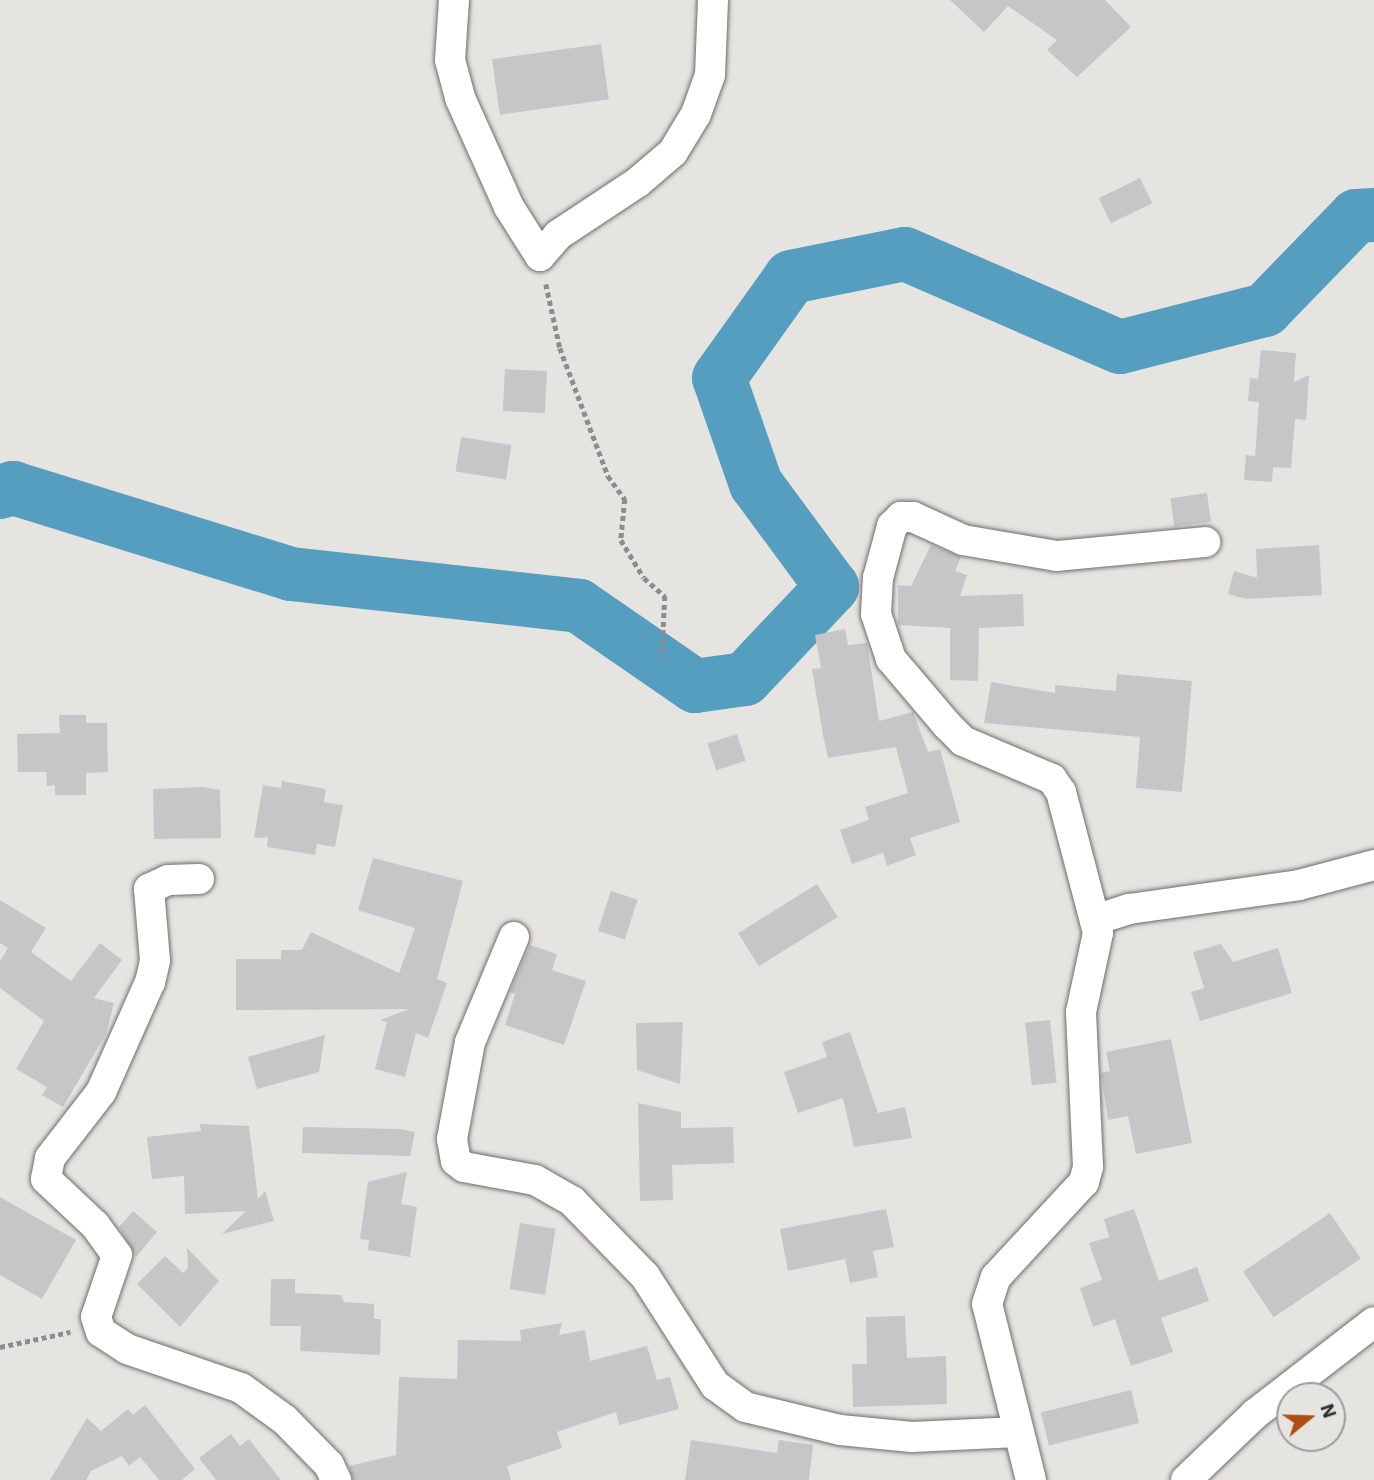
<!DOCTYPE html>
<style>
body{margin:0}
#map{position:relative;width:1374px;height:1480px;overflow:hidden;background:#e6e4e1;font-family:"IBM Plex Sans",sans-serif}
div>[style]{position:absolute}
.river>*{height:54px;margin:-27px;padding:0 27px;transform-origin:27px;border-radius:27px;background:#569ebf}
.building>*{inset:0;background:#c6c6c9;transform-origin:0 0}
.path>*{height:4.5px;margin-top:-2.25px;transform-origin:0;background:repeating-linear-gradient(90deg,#8f8d8b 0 5px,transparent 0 8.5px)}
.roads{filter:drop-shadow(0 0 2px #6f6d6a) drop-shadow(0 0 2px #6f6d6a)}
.minor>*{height:30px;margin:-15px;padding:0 15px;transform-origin:15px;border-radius:15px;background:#fff}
span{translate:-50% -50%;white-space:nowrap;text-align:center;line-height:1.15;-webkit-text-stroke:5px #e6e4e1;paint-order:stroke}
.north{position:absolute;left:1276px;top:1382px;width:70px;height:70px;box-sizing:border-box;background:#e6e4e1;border:2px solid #9e9c9a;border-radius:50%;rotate:71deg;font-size:19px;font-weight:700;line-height:28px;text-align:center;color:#323130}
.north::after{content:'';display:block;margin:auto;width:24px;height:32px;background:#b04d15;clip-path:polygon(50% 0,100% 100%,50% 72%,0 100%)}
</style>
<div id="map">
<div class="river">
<i style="left:0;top:492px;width:14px;rotate:-17deg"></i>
<i style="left:13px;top:488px;width:291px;rotate:17.2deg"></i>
<i style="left:291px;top:574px;width:290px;rotate:6.3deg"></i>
<i style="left:579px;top:606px;width:141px;rotate:34.6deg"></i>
<i style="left:695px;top:686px;width:50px;rotate:-8deg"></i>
<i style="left:745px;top:679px;width:127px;rotate:-46.6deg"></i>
<i style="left:832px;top:587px;width:128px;rotate:-126.4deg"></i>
<i style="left:756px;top:484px;width:112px;rotate:-109.2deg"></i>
<i style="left:719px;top:378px;width:124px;rotate:-54.5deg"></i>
<i style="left:791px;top:277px;width:116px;rotate:-11.4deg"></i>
<i style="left:905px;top:254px;width:234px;rotate:23.4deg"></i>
<i style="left:1120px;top:347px;width:150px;rotate:-14.3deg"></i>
<i style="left:1265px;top:310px;width:131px;rotate:-45.9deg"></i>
<i style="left:1356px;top:216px;width:18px;rotate:-3deg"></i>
</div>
<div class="building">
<i style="clip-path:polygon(950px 0,1105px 0,1131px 27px,1077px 77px,1047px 50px,1057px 40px,1008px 6px,984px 32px)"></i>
<i style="left:601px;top:44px;width:56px;height:110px;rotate:82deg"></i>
<i style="left:1140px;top:178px;width:28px;height:46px;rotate:64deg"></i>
<i style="clip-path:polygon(1261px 350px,1296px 353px,1294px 382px,1309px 375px,1306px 420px,1295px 419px,1291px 468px,1273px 467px,1272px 482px,1244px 480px,1246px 455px,1255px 456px,1259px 402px,1248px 401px,1250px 378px,1258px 379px)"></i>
<i style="left:505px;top:369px;width:42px;height:42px;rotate:3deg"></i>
<i style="left:461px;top:437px;width:51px;height:35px;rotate:9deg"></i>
<i style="left:1207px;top:493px;width:29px;height:37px;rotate:82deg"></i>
<i style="clip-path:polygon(931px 545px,961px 557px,955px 571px,967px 575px,960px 596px,1023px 594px,1024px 626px,979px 628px,978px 681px,950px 680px,950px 628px,898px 625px,898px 585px,911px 586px)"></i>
<i style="clip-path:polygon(1319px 545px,1322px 595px,1246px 599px,1228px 594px,1234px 571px,1257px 578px,1256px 549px)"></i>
<i style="clip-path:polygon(845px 629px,848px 645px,867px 643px,879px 721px,913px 712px,928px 752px,940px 749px,960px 822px,910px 838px,916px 855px,887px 866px,883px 853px,852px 864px,840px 830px,869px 820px,865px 807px,908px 793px,896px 747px,828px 758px,823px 735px,812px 669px,821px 668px,815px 635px)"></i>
<i style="clip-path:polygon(1117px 674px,1192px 681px,1182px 792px,1136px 788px,1140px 737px,984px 723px,991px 682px,1055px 693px,1055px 685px,1116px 691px)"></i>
<i style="clip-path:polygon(59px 715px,86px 715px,86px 723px,107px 723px,108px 772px,86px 773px,86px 795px,55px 795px,55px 785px,47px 786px,46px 772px,18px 772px,17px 734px,60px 733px)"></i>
<i style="left:737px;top:734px;width:28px;height:31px;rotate:72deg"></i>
<i style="clip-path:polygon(282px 781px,326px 789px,324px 802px,343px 805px,335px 847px,317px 844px,315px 855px,267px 847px,268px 837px,254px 838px,263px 785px,281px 788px)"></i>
<i style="clip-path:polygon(203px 787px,220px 790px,221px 838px,154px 839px,153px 789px)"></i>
<i style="clip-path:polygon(373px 858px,463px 881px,437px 979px,447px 983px,428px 1038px,416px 1033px,405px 1077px,375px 1069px,387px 1022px,380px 1020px,409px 1009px,236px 1010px,236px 959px,281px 959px,281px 950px,302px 950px,311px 932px,399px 973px,415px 928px,358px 910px)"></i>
<i style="left:817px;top:884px;width:39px;height:93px;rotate:58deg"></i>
<i style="left:611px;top:891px;width:28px;height:42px;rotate:18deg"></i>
<i style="clip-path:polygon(0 900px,46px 928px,31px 952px,71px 981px,100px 943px,122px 960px,94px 998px,114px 1003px,106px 1034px,63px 1107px,42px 1095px,47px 1087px,16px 1069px,44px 1021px,0 988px,0 961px,8px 948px,0 943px)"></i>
<i style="clip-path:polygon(1221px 944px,1233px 962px,1278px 948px,1292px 993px,1200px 1021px,1191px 992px,1204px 988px,1193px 952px)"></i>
<i style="clip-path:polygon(530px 945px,557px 954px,552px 970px,586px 981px,564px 1045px,505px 1025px,515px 994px,510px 992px)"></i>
<i style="left:1050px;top:1020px;width:63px;height:25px;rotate:84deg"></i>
<i style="clip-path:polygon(683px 1022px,680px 1084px,637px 1070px,636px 1023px)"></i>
<i style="clip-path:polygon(850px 1032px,878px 1113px,905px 1107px,912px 1138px,854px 1147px,843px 1098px,798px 1113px,784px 1072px,827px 1057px,822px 1042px)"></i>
<i style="clip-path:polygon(325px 1035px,319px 1072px,257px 1089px,248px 1057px)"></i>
<i style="clip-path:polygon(1171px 1039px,1192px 1143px,1136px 1154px,1128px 1116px,1108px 1120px,1101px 1073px,1110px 1071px,1106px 1052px)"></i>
<i style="clip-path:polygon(638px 1103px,681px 1112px,681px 1128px,733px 1127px,734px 1163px,672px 1165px,673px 1200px,640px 1201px)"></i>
<i style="clip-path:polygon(200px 1124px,249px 1126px,258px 1199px,265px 1191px,274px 1221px,222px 1234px,246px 1211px,185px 1214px,184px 1176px,152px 1179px,147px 1137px,201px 1131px)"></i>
<i style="clip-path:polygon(303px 1127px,400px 1129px,415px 1132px,410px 1156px,302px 1153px)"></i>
<i style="clip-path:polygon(407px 1172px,401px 1204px,417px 1207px,410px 1257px,368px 1250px,369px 1240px,360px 1239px,368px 1182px)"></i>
<i style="clip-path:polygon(0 1197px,76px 1240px,42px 1299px,0 1275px)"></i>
<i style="clip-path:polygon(886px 1209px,894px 1247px,873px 1251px,878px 1277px,850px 1283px,845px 1259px,788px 1271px,780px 1229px)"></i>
<i style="clip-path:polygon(1134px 1209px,1159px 1281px,1197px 1267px,1209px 1301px,1161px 1318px,1173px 1352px,1131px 1366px,1115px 1319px,1093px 1327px,1080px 1288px,1102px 1280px,1089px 1243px,1109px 1237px,1104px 1219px)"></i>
<i style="clip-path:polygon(133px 1211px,157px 1232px,136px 1257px,119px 1227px)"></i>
<i style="left:1330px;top:1213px;width:55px;height:105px;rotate:56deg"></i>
<i style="left:520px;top:1223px;width:36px;height:67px;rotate:9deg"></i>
<i style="clip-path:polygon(187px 1248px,219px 1281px,180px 1327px,137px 1284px,165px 1256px,183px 1273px,188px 1268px)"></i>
<i style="clip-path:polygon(271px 1279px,295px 1279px,295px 1293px,341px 1295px,344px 1302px,374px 1304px,374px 1319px,381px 1319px,380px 1355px,300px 1351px,301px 1326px,270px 1326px)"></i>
<i style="clip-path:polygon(905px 1316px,907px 1358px,946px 1356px,947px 1404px,853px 1407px,852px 1364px,867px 1364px,866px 1317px)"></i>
<i style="clip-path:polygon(562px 1323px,559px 1335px,585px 1330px,590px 1361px,647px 1346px,657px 1380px,670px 1377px,679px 1409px,619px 1425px,616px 1412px,557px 1432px,562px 1448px,507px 1466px,511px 1480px,353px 1480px,349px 1466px,396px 1455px,399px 1377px,457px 1379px,458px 1340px,521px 1341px,520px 1330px)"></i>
<i style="left:1131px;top:1390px;width:34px;height:93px;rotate:76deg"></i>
<i style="clip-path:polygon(145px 1405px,195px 1469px,182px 1480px,159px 1480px,140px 1457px,129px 1466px,122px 1456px,91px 1471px,86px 1480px,50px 1480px,87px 1418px,101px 1431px,128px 1409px,133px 1415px)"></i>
<i style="clip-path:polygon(231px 1434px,240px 1446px,249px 1439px,281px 1480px,216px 1480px,199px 1458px)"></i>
<i style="clip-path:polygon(691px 1440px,777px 1453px,779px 1440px,813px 1445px,809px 1480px,685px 1480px)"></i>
</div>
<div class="path">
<i style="left:546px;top:284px;width:66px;rotate:77.7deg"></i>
<i style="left:560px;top:348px;width:137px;rotate:69.4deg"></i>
<i style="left:608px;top:476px;width:29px;rotate:54deg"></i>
<i style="left:625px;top:499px;width:41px;rotate:95.6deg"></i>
<i style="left:621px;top:540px;width:44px;rotate:58.8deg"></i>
<i style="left:644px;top:578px;width:28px;rotate:41deg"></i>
<i style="left:665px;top:596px;width:61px;rotate:92.8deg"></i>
<i style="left:0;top:1347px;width:72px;rotate:-12.1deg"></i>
</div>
<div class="roads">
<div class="minor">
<i style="left:454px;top:0;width:60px;rotate:93.8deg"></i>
<i style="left:450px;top:60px;width:39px;rotate:75deg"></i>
<i style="left:460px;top:98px;width:120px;rotate:65.8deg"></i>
<i style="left:509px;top:207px;width:58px;rotate:57.7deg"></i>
<i style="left:540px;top:256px;width:28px;rotate:-49deg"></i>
<i style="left:558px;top:235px;width:96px;rotate:-33.5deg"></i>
<i style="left:638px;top:182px;width:46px;rotate:-40.6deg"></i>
<i style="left:673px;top:152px;width:44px;rotate:-58.8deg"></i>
<i style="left:696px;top:114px;width:41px;rotate:-70.3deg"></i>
<i style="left:710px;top:75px;width:75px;rotate:-87.7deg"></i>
<i style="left:199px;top:879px;width:31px;rotate:178deg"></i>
<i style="left:168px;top:880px;width:21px;rotate:155deg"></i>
<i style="left:149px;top:889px;width:72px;rotate:85.2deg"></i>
<i style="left:155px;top:961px;width:22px;rotate:103deg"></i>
<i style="left:150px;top:982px;width:120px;rotate:114deg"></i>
<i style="left:101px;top:1092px;width:83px;rotate:127.7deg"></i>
<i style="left:50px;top:1158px;width:21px;rotate:101deg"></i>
<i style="left:46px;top:1179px;width:67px;rotate:43.2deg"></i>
<i style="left:95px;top:1225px;width:37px;rotate:54deg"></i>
<i style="left:117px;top:1255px;width:65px;rotate:108.7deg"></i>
<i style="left:96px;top:1317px;width:16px;rotate:72deg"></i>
<i style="left:101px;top:1332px;width:31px;rotate:33deg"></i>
<i style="left:127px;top:1349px;width:120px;rotate:18.9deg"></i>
<i style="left:241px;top:1388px;width:54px;rotate:36deg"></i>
<i style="left:285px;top:1420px;width:63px;rotate:45.6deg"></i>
<i style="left:329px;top:1465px;width:17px;rotate:65deg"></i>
<i style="left:1095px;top:920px;width:36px;rotate:-18deg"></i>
<i style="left:1129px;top:909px;width:172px;rotate:-8deg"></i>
<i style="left:1299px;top:885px;width:78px;rotate:-14.9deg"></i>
<i style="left:514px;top:937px;width:114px;rotate:112.7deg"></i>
<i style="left:470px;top:1042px;width:99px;rotate:100.5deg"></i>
<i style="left:452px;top:1139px;width:22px;rotate:80deg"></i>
<i style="left:456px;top:1161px;width:10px;rotate:37deg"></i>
<i style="left:464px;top:1167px;width:72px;rotate:10.4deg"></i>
<i style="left:535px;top:1180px;width:43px;rotate:29.6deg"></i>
<i style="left:572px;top:1201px;width:105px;rotate:45.8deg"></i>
<i style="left:645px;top:1276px;width:130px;rotate:57.3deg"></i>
<i style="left:715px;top:1385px;width:37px;rotate:36deg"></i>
<i style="left:745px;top:1407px;width:98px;rotate:13.6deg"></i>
<i style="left:840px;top:1430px;width:72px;rotate:5.6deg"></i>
<i style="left:912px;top:1437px;width:106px;rotate:-2.7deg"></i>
<i style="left:1031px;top:1480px;width:181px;rotate:-104deg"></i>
<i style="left:987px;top:1304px;width:28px;rotate:-72deg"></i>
<i style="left:996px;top:1277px;width:129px;rotate:-47.2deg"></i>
<i style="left:1084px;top:1182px;width:16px;rotate:-75deg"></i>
<i style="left:1088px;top:1167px;width:155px;rotate:-92.6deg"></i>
<i style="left:1081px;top:1012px;width:81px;rotate:-77.9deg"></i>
<i style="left:1098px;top:933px;width:146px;rotate:-104.7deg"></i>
<i style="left:1061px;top:792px;width:16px;rotate:-125deg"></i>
<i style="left:1052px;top:779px;width:97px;rotate:-156.9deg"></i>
<i style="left:963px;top:741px;width:23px;rotate:-135deg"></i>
<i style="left:947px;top:725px;width:87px;rotate:-130.3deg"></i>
<i style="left:891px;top:659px;width:47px;rotate:-108.4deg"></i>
<i style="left:876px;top:614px;width:36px;rotate:-87deg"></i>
<i style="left:878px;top:578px;width:54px;rotate:-74.9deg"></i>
<i style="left:892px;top:526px;width:13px;rotate:-45deg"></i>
<i style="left:901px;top:517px;width:12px"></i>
<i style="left:913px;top:517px;width:55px;rotate:24.7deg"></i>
<i style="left:963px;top:540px;width:95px;rotate:9.7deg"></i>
<i style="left:1057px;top:556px;width:149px;rotate:-5.4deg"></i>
<i style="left:1186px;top:1480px;width:95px;rotate:-43.7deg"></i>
<i style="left:1255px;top:1414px;width:150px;rotate:-37.7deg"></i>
</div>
</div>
<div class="north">N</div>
</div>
